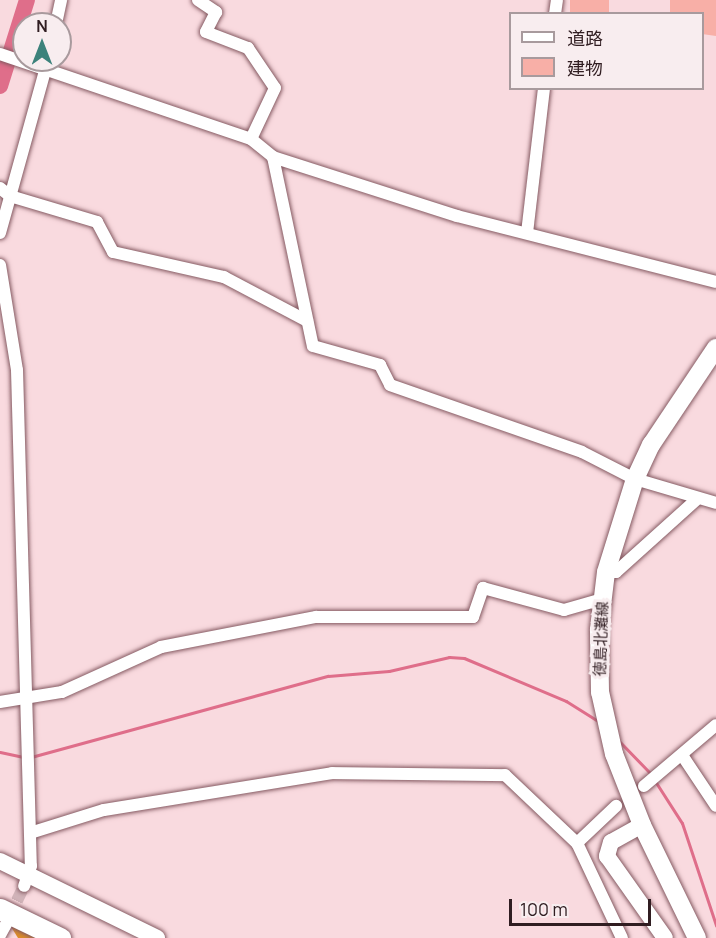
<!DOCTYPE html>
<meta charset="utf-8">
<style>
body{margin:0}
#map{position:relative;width:716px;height:938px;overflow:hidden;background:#f9dadf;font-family:Manrope,"Noto Sans JP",sans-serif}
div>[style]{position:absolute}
.forest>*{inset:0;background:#dd8d2a}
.stream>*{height:3px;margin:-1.5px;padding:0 1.5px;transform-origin:1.5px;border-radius:1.5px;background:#df6e8a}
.river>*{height:16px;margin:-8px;padding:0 8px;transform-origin:8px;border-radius:8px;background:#df6e8a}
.building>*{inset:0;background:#f8afa7;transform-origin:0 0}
.street-tunnel>*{height:12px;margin-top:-6px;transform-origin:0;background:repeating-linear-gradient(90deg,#d1b4b9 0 12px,transparent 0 18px)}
.roads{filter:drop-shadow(0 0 2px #855a62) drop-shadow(0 0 2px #855a62)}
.street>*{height:12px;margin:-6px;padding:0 6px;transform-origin:6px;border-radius:6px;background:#fff}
.secondary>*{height:16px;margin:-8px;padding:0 8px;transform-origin:8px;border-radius:8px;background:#fff}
.primary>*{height:18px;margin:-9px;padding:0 9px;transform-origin:9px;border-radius:9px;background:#fff}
.highway>*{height:21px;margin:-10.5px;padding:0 10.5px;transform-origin:10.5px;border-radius:10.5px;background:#fff}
span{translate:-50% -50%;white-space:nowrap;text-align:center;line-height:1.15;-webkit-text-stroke:6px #f8edef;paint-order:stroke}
.street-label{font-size:15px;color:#301d21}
.legend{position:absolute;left:509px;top:12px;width:195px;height:78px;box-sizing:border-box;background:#f8edef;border:2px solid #a89a9d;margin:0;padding:8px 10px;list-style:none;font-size:18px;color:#301d21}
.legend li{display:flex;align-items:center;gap:12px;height:30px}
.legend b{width:30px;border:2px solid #a89a9d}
.north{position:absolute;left:12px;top:12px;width:60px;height:60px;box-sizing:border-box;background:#f8edef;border:2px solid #a89a9d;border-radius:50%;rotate:0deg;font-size:16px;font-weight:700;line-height:24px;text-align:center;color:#301d21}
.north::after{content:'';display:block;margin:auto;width:21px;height:27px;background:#3c827b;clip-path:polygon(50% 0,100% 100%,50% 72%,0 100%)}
.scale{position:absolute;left:509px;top:899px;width:142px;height:27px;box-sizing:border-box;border:3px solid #301d21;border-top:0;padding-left:8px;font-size:18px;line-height:21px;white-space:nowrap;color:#301d21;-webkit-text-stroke:4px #f8edef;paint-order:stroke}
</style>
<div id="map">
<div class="forest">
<i style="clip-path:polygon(10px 925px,37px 938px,18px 938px)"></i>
</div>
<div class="stream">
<i style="left:619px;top:741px;width:47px;rotate:45.9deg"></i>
<i style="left:0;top:752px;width:25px;rotate:12deg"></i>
<i style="left:31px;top:757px;width:308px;rotate:-15.3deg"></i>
<i style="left:328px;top:676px;width:61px;rotate:-4.7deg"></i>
<i style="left:389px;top:671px;width:62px;rotate:-13.1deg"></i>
<i style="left:449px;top:657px;width:15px;rotate:4deg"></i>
<i style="left:464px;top:658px;width:111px;rotate:22.9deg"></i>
<i style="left:566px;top:701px;width:39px;rotate:32deg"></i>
<i style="left:655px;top:781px;width:50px;rotate:57.3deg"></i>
<i style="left:682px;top:823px;width:108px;rotate:71.6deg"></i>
</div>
<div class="river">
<i style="left:0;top:86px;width:90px;rotate:-72.6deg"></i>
</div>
<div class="building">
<i style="left:570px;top:0;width:39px;height:14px"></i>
<i style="clip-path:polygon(670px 0,716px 0,716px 36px,702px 34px,702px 14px,670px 14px)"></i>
</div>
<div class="street-tunnel">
<i style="left:9px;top:917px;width:34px;rotate:-64deg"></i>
</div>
<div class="roads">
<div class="street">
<i style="left:198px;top:0;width:22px;rotate:34deg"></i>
<i style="left:216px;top:12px;width:22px;rotate:117deg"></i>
<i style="left:206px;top:32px;width:45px;rotate:20.9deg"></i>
<i style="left:248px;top:48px;width:48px;rotate:56deg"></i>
<i style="left:275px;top:88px;width:56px;rotate:115.2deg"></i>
<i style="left:555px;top:14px;width:14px;rotate:-82deg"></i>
<i style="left:56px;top:24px;width:25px;rotate:-78deg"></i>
<i style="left:0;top:54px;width:265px;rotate:18.7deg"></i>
<i style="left:251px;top:139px;width:28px;rotate:39deg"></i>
<i style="left:273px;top:157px;width:193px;rotate:17.8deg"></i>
<i style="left:457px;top:216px;width:267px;rotate:14.3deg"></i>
<i style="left:273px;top:157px;width:193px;rotate:78.1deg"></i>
<i style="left:313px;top:346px;width:70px;rotate:15.8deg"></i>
<i style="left:380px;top:365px;width:22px;rotate:63deg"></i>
<i style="left:390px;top:385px;width:203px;rotate:19.2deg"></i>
<i style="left:582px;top:452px;width:59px;rotate:27deg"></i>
<i style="left:635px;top:479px;width:84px;rotate:16.5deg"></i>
<i style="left:0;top:188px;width:13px;rotate:39deg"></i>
<i style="left:10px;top:196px;width:91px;rotate:16.6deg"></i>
<i style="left:97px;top:222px;width:34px;rotate:62deg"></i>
<i style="left:113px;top:252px;width:114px;rotate:12.7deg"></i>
<i style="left:224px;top:277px;width:94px;rotate:27.9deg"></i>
<i style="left:0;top:233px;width:180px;rotate:-74.5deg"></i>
<i style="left:527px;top:233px;width:146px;rotate:-83.3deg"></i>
<i style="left:0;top:265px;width:106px;rotate:80.8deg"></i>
<i style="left:17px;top:370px;width:496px;rotate:88.4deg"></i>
<i style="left:31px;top:866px;width:21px;rotate:109deg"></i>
<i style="left:606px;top:572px;width:10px"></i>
<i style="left:616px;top:572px;width:108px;rotate:-42deg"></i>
<i style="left:0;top:702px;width:63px;rotate:-9.2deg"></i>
<i style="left:62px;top:692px;width:109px;rotate:-24.4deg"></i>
<i style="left:161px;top:647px;width:158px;rotate:-11deg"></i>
<i style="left:316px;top:617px;width:157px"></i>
<i style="left:473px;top:617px;width:31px;rotate:-71deg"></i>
<i style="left:483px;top:588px;width:84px;rotate:15.2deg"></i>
<i style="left:564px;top:610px;width:40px;rotate:-16deg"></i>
<i style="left:682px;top:755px;width:61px;rotate:56.3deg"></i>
<i style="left:644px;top:786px;width:94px;rotate:-40.3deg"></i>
<i style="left:30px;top:833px;width:77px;rotate:-17.3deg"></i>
<i style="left:104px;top:810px;width:231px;rotate:-9.2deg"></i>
<i style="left:332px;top:773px;width:173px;rotate:0.7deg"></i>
<i style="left:505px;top:775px;width:99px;rotate:43.4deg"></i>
<i style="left:577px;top:843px;width:54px;rotate:-43.5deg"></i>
<i style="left:577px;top:843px;width:105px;rotate:64.7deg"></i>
<i style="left:0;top:935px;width:13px;rotate:-61deg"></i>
</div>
<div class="secondary">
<i style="left:642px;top:825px;width:35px;rotate:151deg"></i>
<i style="left:611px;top:842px;width:15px;rotate:106deg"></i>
<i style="left:607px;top:856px;width:100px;rotate:54.7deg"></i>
<i style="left:0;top:861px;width:175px;rotate:26.1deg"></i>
</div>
<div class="primary">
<i style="left:697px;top:938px;width:126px;rotate:-116deg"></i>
<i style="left:642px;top:825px;width:76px;rotate:-111.5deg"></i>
<i style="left:614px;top:754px;width:64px;rotate:-102.7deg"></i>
<i style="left:600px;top:692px;width:62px;rotate:-90.9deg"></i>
<i style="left:599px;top:630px;width:58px;rotate:-83.1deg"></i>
<i style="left:606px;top:572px;width:97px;rotate:-72.7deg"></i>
<i style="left:635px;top:479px;width:38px;rotate:-65deg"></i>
<i style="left:651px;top:445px;width:117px;rotate:-56.2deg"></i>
</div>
<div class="highway">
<i style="left:0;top:909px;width:67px;rotate:25.8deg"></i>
</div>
</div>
<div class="street-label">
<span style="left:601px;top:639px;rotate:-88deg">徳島北灘線</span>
</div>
<ul class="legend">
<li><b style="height:8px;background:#fff"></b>道路</li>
<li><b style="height:16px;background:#f8afa7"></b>建物</li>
</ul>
<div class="north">N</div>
<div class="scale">100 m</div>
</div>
